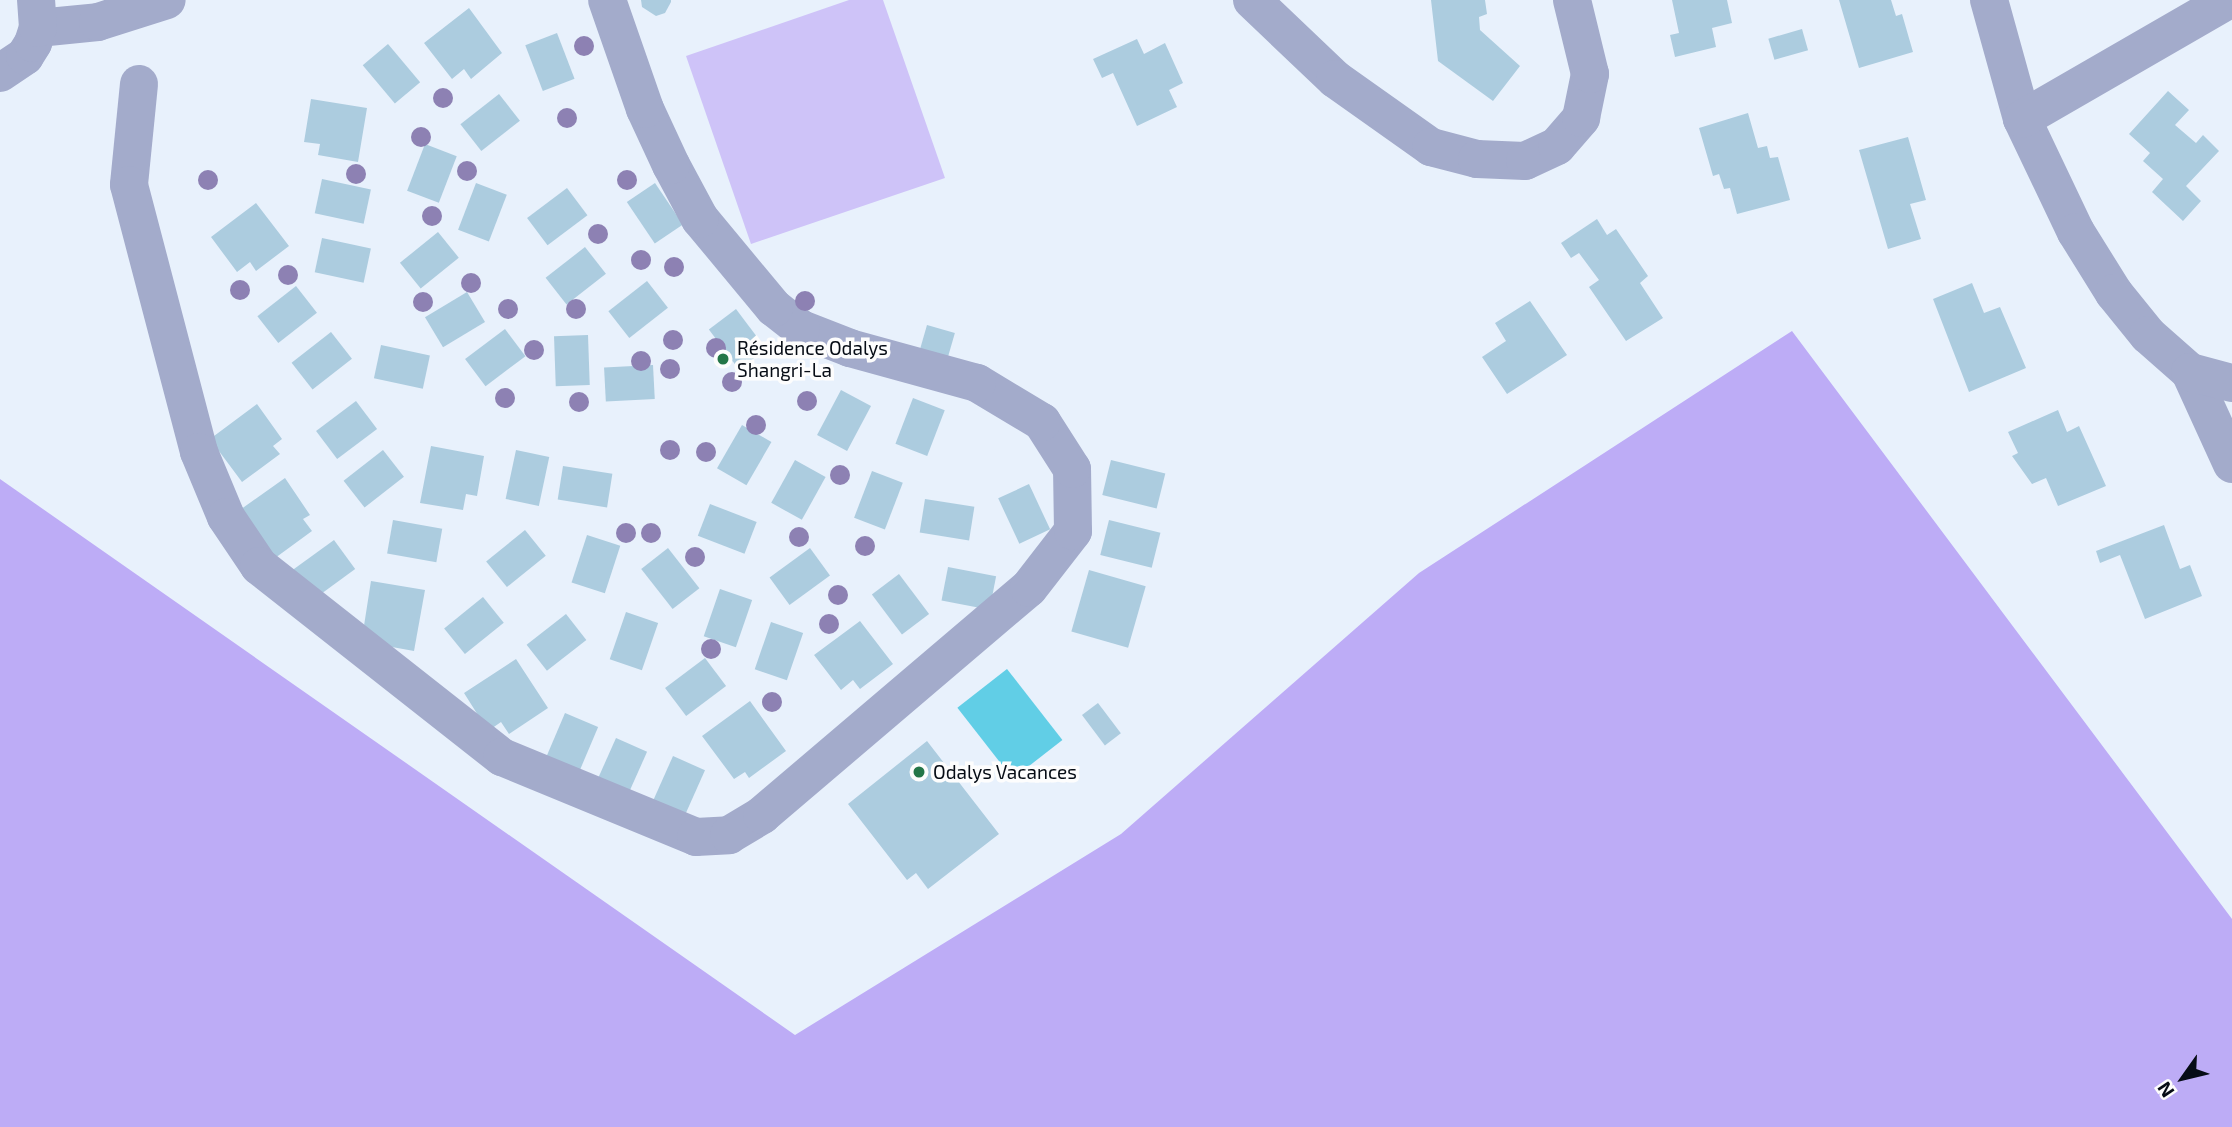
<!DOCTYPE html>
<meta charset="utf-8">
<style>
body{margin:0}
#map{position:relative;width:2232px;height:1127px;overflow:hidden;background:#e8f1fc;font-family:"Exo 2",sans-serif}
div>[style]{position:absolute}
.green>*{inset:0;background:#cec3f8}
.forest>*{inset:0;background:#bdacf6}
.water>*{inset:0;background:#61cee6;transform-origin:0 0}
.building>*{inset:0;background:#acccdf;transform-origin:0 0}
.minor>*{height:38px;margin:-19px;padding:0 19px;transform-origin:19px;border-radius:19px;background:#a3abcb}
.trees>*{width:20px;height:20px;margin:-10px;border-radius:50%;background:#8d81b3}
.dots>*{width:19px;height:19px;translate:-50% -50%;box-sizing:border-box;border:4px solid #fdfdfd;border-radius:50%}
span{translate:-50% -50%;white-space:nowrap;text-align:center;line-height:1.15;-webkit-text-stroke:7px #fdfdfd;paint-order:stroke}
.poi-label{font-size:19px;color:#060c15}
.left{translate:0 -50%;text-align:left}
.north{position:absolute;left:2148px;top:1043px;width:70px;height:70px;-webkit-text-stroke:5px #fdfdfd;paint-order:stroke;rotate:236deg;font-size:19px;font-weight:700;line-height:28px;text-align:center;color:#060c15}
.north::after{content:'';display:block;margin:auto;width:24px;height:32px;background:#060c15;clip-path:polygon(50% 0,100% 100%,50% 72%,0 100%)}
</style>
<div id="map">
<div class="green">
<i style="clip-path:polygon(849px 0,883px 0,945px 178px,751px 244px,686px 56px)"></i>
</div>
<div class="forest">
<i style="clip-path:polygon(1792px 331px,2232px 919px,2232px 1127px,0 1127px,0 479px,795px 1035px,1121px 834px,1419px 573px)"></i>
</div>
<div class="water">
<i style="left:1007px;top:669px;width:90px;height:63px;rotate:52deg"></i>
</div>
<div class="building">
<i style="clip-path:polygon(641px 0,671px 0,671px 2px,665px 13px,656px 16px,642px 7px)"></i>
<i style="clip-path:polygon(1431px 0,1485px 0,1487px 14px,1479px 17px,1480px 30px,1520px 66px,1493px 101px,1438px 61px)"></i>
<i style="clip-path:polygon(1672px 0,1727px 0,1732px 23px,1712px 28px,1716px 47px,1675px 57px,1670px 35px,1679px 33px)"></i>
<i style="clip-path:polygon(1839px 0,1891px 0,1896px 16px,1902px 14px,1913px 52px,1859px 68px)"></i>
<i style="clip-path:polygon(469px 8px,502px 53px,471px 79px,464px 69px,452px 79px,424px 43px)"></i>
<i style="left:1802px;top:29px;width:22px;height:35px;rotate:74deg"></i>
<i style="left:557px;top:33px;width:49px;height:34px;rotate:69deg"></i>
<i style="clip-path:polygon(1137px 39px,1144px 54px,1165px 43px,1183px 83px,1169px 90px,1177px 107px,1137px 126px,1113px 73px,1102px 78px,1093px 59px)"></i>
<i style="left:388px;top:44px;width:50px;height:33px;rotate:50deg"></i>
<i style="clip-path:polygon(2168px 91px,2189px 110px,2175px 125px,2196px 143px,2203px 135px,2219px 151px,2186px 186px,2201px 201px,2183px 221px,2152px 192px,2163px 179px,2143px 161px,2150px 153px,2129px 134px)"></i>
<i style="left:499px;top:94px;width:34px;height:49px;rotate:52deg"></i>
<i style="clip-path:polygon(311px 99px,367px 108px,358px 162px,318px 155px,320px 144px,304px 142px)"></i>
<i style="clip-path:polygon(1748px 113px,1758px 148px,1767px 146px,1770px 158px,1778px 157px,1790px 200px,1737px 214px,1730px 188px,1724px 189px,1719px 174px,1713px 176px,1699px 128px)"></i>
<i style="clip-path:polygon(1908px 137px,1926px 200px,1910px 204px,1921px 239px,1888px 249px,1859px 150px)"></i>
<i style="left:425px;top:144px;width:34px;height:50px;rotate:21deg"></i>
<i style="left:322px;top:179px;width:50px;height:35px;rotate:12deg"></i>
<i style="left:476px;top:183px;width:33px;height:50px;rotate:21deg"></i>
<i style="left:655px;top:183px;width:50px;height:34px;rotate:56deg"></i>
<i style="left:567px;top:188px;width:34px;height:50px;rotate:53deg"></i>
<i style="clip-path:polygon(256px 203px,289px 246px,256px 271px,250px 262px,237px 272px,211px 237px)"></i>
<i style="clip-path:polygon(1597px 219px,1607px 235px,1616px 229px,1648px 276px,1640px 283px,1663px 318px,1626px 341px,1589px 287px,1599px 280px,1579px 253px,1571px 258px,1561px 243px)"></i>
<i style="left:438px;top:232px;width:33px;height:49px;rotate:51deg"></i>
<i style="left:322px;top:238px;width:50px;height:35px;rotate:12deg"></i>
<i style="left:585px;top:247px;width:34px;height:50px;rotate:52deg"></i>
<i style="left:647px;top:281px;width:34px;height:49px;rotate:52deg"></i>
<i style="clip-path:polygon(1972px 283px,1984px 313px,2000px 307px,2026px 368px,1969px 392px,1933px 299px)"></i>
<i style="left:296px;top:286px;width:34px;height:49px;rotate:52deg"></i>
<i style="left:467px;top:292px;width:35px;height:49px;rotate:59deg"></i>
<i style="clip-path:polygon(1530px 301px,1567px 355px,1507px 394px,1482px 357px,1506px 341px,1495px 323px)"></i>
<i style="left:736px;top:309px;width:50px;height:34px;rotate:53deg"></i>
<i style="left:927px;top:325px;width:29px;height:30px;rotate:16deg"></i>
<i style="left:505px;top:329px;width:34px;height:50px;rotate:53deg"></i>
<i style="left:331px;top:332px;width:34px;height:50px;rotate:52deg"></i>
<i style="left:588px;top:335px;width:50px;height:34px;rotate:88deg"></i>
<i style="left:381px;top:345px;width:50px;height:34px;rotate:12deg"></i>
<i style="left:653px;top:365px;width:34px;height:49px;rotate:87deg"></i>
<i style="left:841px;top:390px;width:34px;height:51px;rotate:28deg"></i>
<i style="left:913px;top:398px;width:34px;height:49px;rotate:21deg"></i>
<i style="left:356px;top:401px;width:35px;height:50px;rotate:53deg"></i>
<i style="clip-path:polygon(257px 404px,282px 439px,273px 446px,280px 454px,242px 482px,210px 439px)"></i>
<i style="clip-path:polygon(2058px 410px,2067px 432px,2079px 426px,2106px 486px,2058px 506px,2046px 478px,2032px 484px,2012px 456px,2018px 453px,2008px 432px)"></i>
<i style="left:742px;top:425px;width:34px;height:50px;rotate:30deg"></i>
<i style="clip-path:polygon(431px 446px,484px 456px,477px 496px,466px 494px,463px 510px,420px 503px)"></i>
<i style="left:383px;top:450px;width:34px;height:50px;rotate:52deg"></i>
<i style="left:516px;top:450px;width:34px;height:50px;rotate:12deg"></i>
<i style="left:795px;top:460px;width:35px;height:49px;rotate:29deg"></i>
<i style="left:1111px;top:460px;width:56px;height:36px;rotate:14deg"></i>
<i style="left:563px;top:466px;width:50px;height:34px;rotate:9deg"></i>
<i style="left:872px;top:471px;width:33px;height:50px;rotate:21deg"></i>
<i style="clip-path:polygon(285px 478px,310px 515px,303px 519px,312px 531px,271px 561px,237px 512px)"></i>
<i style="left:1029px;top:484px;width:50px;height:34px;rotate:65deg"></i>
<i style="left:925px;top:499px;width:50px;height:34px;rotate:9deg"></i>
<i style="left:710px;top:504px;width:50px;height:34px;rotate:21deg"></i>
<i style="left:393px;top:520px;width:50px;height:34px;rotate:10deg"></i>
<i style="left:1109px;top:520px;width:53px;height:36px;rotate:14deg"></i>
<i style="clip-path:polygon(2164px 525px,2180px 569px,2190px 565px,2202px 596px,2145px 619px,2120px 555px,2100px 563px,2096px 551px)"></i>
<i style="left:525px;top:530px;width:33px;height:50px;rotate:51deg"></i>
<i style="left:587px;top:535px;width:35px;height:50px;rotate:18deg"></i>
<i style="left:334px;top:540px;width:36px;height:52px;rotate:54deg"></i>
<i style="left:668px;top:548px;width:51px;height:34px;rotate:52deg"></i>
<i style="left:810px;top:548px;width:34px;height:50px;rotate:54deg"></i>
<i style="left:948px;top:567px;width:49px;height:34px;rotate:11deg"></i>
<i style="left:1089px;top:570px;width:59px;height:64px;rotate:16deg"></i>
<i style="left:899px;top:574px;width:50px;height:34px;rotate:53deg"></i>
<i style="clip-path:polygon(371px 581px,425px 590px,414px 651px,370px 643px,363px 632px)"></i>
<i style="left:720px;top:589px;width:34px;height:50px;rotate:19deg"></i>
<i style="left:483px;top:597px;width:33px;height:50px;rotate:51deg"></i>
<i style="left:626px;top:612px;width:34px;height:50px;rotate:19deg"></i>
<i style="left:566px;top:614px;width:33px;height:50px;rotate:52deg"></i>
<i style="clip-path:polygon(860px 621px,893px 664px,860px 689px,853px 680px,841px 690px,814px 655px)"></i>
<i style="left:771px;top:622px;width:34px;height:50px;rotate:19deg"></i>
<i style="left:705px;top:658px;width:35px;height:50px;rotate:53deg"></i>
<i style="clip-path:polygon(516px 659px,548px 708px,509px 734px,501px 722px,488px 731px,464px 693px)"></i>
<i style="clip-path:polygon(750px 701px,786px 751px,749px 778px,745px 772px,734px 779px,702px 736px)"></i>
<i style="left:1098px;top:703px;width:38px;height:20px;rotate:53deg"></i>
<i style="left:565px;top:713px;width:36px;height:49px;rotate:23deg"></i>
<i style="left:616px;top:738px;width:34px;height:49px;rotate:24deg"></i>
<i style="clip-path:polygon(927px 741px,999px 834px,928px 889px,916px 873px,907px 880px,848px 804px)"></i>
<i style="left:673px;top:756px;width:35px;height:49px;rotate:24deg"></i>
</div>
<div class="minor">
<i style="left:1252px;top:0;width:115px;rotate:43.6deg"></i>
<i style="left:1335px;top:79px;width:118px;rotate:35.3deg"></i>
<i style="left:1431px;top:147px;width:48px;rotate:14.6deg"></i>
<i style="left:1477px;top:159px;width:48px;rotate:2.4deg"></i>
<i style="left:1525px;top:161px;width:35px;rotate:-25deg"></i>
<i style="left:1557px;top:146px;width:37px;rotate:-49deg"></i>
<i style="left:1581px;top:118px;width:45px;rotate:-78.4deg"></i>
<i style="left:1590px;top:74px;width:76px;rotate:-103.7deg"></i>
<i style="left:1989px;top:0;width:123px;rotate:74.5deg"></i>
<i style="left:2022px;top:119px;width:125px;rotate:64.5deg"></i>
<i style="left:2076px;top:232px;width:72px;rotate:58.1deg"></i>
<i style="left:2114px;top:293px;width:54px;rotate:51deg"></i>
<i style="left:2148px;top:335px;width:56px;rotate:41.4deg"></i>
<i style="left:2190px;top:372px;width:101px;rotate:65.5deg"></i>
<i style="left:38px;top:28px;width:60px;rotate:-5.7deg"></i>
<i style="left:98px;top:22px;width:72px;rotate:-17.7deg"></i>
<i style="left:0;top:73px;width:30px;rotate:-34deg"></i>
<i style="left:25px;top:56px;width:15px;rotate:-58deg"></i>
<i style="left:33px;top:43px;width:16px;rotate:-72deg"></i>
<i style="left:38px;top:28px;width:28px;rotate:-94deg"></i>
<i style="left:139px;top:84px;width:101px;rotate:95.7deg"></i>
<i style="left:129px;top:185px;width:276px;rotate:75.3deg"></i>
<i style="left:199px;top:452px;width:70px;rotate:67.4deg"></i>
<i style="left:226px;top:517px;width:59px;rotate:56deg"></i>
<i style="left:259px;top:566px;width:309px;rotate:38.2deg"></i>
<i style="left:502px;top:757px;width:210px;rotate:22.4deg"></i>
<i style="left:696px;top:837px;width:33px;rotate:-3deg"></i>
<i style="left:729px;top:835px;width:39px;rotate:-31deg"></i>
<i style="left:762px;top:815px;width:350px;rotate:-40.4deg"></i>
<i style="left:1029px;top:588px;width:72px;rotate:-52.3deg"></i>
<i style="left:1073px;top:531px;width:62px;rotate:-90.9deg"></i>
<i style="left:1072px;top:469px;width:56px;rotate:-122.6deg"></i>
<i style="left:1042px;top:422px;width:76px;rotate:-149deg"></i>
<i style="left:977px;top:383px;width:132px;rotate:-164.6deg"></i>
<i style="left:850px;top:348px;width:53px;rotate:-158.8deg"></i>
<i style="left:801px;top:329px;width:34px;rotate:-142deg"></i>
<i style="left:774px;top:308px;width:116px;rotate:-129.7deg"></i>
<i style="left:700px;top:219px;width:61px;rotate:-118.2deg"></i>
<i style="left:671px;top:165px;width:62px;rotate:-114.9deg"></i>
<i style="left:645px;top:109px;width:115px;rotate:-109.2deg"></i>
<i style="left:2022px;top:119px;width:238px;rotate:-30deg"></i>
<i style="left:2190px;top:372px;width:43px;rotate:14.7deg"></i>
</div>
<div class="trees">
<i style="left:584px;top:46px"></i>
<i style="left:443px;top:98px"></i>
<i style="left:567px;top:118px"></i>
<i style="left:421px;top:137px"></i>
<i style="left:467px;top:171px"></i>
<i style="left:356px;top:174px"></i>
<i style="left:208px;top:180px"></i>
<i style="left:627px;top:180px"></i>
<i style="left:432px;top:216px"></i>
<i style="left:598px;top:234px"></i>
<i style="left:641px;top:260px"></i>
<i style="left:674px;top:267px"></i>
<i style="left:288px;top:275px"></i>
<i style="left:471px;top:283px"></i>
<i style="left:240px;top:290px"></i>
<i style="left:805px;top:301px"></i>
<i style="left:423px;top:302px"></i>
<i style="left:508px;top:309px"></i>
<i style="left:576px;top:309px"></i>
<i style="left:673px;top:340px"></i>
<i style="left:716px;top:348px"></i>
<i style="left:534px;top:350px"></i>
<i style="left:641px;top:361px"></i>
<i style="left:670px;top:369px"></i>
<i style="left:732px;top:382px"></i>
<i style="left:505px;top:398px"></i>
<i style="left:807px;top:401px"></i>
<i style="left:579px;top:402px"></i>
<i style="left:756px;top:425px"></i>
<i style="left:670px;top:450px"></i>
<i style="left:706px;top:452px"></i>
<i style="left:840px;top:475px"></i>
<i style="left:626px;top:533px"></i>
<i style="left:651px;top:533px"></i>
<i style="left:799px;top:537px"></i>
<i style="left:865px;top:546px"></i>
<i style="left:695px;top:557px"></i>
<i style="left:838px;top:595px"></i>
<i style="left:829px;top:624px"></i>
<i style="left:711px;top:649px"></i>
<i style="left:772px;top:702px"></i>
</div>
<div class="dots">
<i style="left:723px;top:359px;background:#247648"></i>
<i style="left:919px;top:772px;background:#247648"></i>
</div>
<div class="poi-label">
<span class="left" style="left:737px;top:359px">Résidence Odalys<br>Shangri-La</span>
<span class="left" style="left:933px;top:772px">Odalys Vacances</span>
</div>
<div class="north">N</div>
</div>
